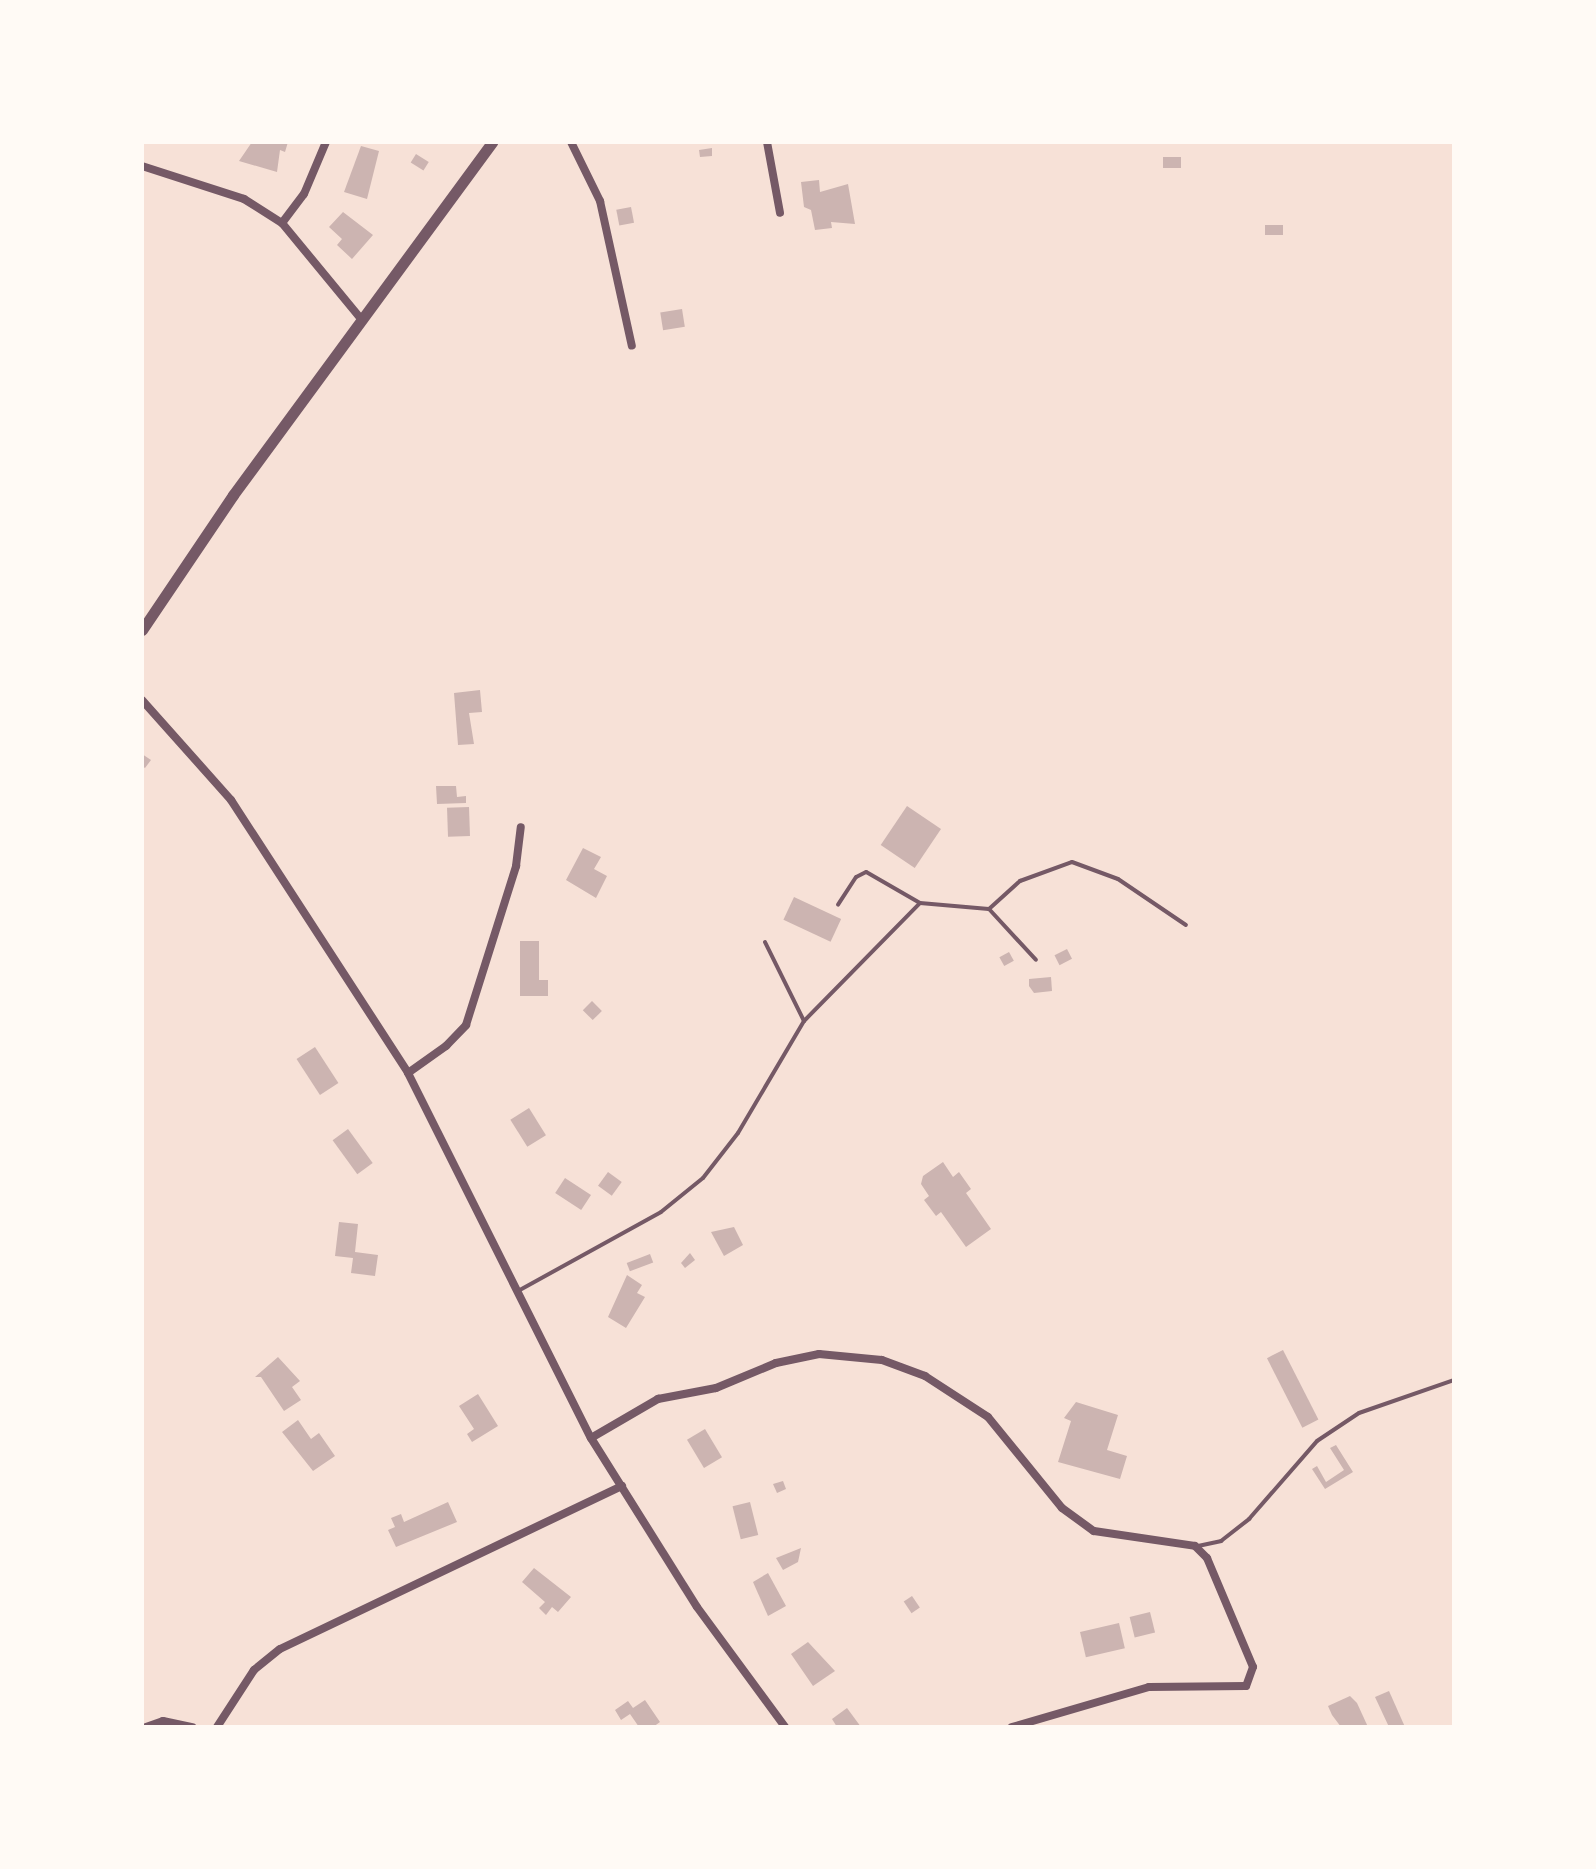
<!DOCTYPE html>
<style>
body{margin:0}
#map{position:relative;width:1596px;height:1869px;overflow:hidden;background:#f7e1d7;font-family:Commissioner,sans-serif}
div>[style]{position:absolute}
.building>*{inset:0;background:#ccb4b1;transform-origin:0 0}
.service>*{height:4px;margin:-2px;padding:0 2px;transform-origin:2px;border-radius:2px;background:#755966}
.minor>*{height:8px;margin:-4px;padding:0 4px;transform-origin:4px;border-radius:4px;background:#755966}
.tertiary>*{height:11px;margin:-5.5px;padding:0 5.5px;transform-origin:5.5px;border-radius:5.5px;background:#755966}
span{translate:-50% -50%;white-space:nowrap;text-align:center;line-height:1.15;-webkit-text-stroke:8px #fffaf5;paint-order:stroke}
.frame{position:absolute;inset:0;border:144px solid #fffaf5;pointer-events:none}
</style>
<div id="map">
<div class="building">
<i style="clip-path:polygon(252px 142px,288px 142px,285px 152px,280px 150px,277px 172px,239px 161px)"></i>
<i style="clip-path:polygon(361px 146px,379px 151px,367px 199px,344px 192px)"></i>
<i style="clip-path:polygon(712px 148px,712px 156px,700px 157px,699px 150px)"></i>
<i style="left:416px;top:154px;width:15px;height:10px;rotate:32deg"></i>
<i style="left:1181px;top:157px;width:11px;height:18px;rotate:90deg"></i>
<i style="clip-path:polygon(819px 180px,820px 192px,848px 184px,855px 224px,831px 222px,832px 228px,815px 230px,811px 210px,804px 207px,801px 182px)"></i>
<i style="left:631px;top:207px;width:16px;height:15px;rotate:79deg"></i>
<i style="clip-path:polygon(343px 212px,373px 235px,352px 259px,337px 245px,342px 239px,329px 227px)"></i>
<i style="left:1265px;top:225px;width:18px;height:10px"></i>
<i style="left:682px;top:309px;width:18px;height:22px;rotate:81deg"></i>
<i style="clip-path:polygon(480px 690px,482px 712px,469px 713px,474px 744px,458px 745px,454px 693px)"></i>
<i style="clip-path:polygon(142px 754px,151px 760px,145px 768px,142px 766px)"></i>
<i style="clip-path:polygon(436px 786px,456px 786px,457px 797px,466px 796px,466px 803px,437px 804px)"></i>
<i style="left:907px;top:806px;width:41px;height:47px;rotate:34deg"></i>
<i style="left:469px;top:807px;width:29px;height:22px;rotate:88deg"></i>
<i style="clip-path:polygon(583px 848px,601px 857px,594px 869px,607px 876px,596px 898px,566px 880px)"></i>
<i style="left:794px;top:897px;width:52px;height:25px;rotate:25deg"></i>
<i style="clip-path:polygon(520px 941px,539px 941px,539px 980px,548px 980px,548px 996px,520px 996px)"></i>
<i style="left:1067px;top:949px;width:11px;height:14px;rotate:63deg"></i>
<i style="left:1009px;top:952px;width:10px;height:11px;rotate:61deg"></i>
<i style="clip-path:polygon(1051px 977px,1052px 991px,1034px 993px,1029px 986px,1029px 979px)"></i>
<i style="left:592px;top:1001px;width:14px;height:13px;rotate:45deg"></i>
<i style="left:315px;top:1047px;width:43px;height:22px;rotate:57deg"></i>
<i style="left:529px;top:1108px;width:32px;height:22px;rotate:58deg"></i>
<i style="left:348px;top:1129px;width:42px;height:19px;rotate:54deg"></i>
<i style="clip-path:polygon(943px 1162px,953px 1177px,959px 1172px,971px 1189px,966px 1193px,991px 1229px,966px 1247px,941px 1212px,936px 1216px,924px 1200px,929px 1196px,921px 1184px,923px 1176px)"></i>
<i style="left:608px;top:1172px;width:17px;height:17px;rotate:36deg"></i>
<i style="left:565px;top:1178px;width:31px;height:18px;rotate:33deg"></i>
<i style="clip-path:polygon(339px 1222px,358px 1224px,355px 1252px,378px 1255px,375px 1276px,351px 1273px,353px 1258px,335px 1256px)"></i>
<i style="clip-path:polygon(734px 1227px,743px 1245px,724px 1256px,711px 1232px)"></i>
<i style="clip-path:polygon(690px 1253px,695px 1260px,685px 1268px,681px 1263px)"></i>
<i style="left:650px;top:1254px;width:9px;height:25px;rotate:69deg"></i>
<i style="clip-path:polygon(627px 1275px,642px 1285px,637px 1293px,645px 1297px,626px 1328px,608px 1317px)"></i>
<i style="left:1283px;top:1350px;width:78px;height:18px;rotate:63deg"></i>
<i style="clip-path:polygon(278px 1357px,300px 1381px,292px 1387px,301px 1400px,284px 1411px,261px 1377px,255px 1377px)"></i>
<i style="clip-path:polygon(478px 1394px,498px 1426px,472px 1442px,467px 1434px,474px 1429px,459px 1406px)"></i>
<i style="clip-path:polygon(1076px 1402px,1118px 1415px,1107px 1450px,1127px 1456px,1120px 1479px,1058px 1462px,1071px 1421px,1064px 1418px)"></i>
<i style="clip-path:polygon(298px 1420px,311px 1439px,319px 1433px,335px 1456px,313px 1471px,282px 1432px)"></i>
<i style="left:705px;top:1429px;width:33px;height:21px;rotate:59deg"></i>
<i style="clip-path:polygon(1336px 1445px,1353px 1472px,1325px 1489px,1312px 1469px,1317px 1466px,1326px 1482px,1344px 1470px,1330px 1448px)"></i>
<i style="clip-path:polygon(783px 1481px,786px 1489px,777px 1493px,773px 1484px)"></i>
<i style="clip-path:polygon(448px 1502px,457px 1522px,396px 1547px,388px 1530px,395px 1527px,391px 1518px,401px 1514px,404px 1522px)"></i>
<i style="left:750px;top:1502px;width:34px;height:18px;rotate:76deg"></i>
<i style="clip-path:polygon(801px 1548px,798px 1562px,783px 1570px,776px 1558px)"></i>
<i style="clip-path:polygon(534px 1568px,571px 1597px,558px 1612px,552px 1607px,546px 1615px,539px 1608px,545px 1602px,522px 1582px)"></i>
<i style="clip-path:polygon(768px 1573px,786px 1606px,768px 1616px,753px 1582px)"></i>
<i style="left:912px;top:1596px;width:14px;height:10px;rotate:56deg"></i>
<i style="left:1150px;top:1612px;width:21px;height:21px;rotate:76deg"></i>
<i style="left:1119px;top:1623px;width:26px;height:40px;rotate:77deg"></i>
<i style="clip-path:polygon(808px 1642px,835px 1671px,813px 1686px,791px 1654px)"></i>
<i style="clip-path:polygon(1389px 1691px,1405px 1727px,1389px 1727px,1375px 1697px)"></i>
<i style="clip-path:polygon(1350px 1696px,1357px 1703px,1368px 1727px,1341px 1727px,1332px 1715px,1328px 1706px)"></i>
<i style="clip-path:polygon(645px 1700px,660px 1722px,653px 1727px,639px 1727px,630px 1714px,621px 1720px,615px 1710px,628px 1701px,633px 1708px)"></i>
<i style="clip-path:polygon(847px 1708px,861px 1727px,837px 1727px,832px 1719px)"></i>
</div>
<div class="service">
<i style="left:920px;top:903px;width:69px;rotate:5deg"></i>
<i style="left:989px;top:909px;width:42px;rotate:-42.1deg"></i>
<i style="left:1020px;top:881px;width:55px;rotate:-20.1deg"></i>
<i style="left:1072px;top:862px;width:49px;rotate:20.3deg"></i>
<i style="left:1118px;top:879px;width:82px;rotate:34.1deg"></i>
<i style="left:989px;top:909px;width:69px;rotate:47.3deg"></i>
<i style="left:804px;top:1021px;width:165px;rotate:-45.5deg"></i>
<i style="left:920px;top:903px;width:62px;rotate:-150.1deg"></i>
<i style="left:866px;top:872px;width:11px;rotate:153deg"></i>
<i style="left:856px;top:877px;width:33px;rotate:123deg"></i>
<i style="left:518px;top:1291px;width:163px;rotate:-28.9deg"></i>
<i style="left:661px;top:1212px;width:54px;rotate:-39deg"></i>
<i style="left:703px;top:1178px;width:57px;rotate:-52.1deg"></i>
<i style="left:738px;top:1133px;width:130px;rotate:-59.5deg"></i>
<i style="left:804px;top:1021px;width:88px;rotate:-116.3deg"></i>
<i style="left:1198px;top:1546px;width:24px;rotate:-12deg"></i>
<i style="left:1221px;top:1541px;width:36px;rotate:-38deg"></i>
<i style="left:1249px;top:1519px;width:103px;rotate:-48.9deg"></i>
<i style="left:1317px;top:1441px;width:50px;rotate:-33.7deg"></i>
<i style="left:1359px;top:1413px;width:101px;rotate:-19.2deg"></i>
</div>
<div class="minor">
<i style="left:571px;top:142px;width:66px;rotate:63.8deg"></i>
<i style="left:600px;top:201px;width:148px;rotate:77.6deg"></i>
<i style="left:767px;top:142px;width:72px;rotate:79.6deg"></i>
<i style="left:142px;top:166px;width:107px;rotate:17.9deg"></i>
<i style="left:244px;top:199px;width:45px;rotate:32.3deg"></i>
<i style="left:282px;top:223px;width:126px;rotate:50.5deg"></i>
<i style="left:282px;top:223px;width:36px;rotate:-53deg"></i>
<i style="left:304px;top:194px;width:56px;rotate:-67.1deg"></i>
<i style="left:142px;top:700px;width:134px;rotate:48.3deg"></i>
<i style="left:231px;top:800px;width:325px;rotate:57deg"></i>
<i style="left:408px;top:1073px;width:408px;rotate:63.4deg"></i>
<i style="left:591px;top:1438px;width:199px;rotate:57.9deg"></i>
<i style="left:697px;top:1607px;width:149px;rotate:53.7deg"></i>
<i style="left:408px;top:1073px;width:47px;rotate:-35.4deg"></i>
<i style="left:446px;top:1046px;width:29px;rotate:-46deg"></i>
<i style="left:466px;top:1025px;width:167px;rotate:-72.5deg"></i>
<i style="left:516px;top:866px;width:39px;rotate:-83deg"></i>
<i style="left:591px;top:1438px;width:78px;rotate:-30.2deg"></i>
<i style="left:658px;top:1399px;width:59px;rotate:-10.7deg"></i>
<i style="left:716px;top:1388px;width:65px;rotate:-22.6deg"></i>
<i style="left:776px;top:1363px;width:44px;rotate:-11.8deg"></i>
<i style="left:819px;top:1354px;width:63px;rotate:5.4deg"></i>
<i style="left:882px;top:1360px;width:46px;rotate:20.4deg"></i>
<i style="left:925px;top:1376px;width:75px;rotate:33.1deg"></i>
<i style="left:988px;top:1417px;width:117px;rotate:50.9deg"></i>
<i style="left:1062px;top:1508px;width:39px;rotate:36deg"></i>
<i style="left:1094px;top:1531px;width:102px;rotate:8.4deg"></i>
<i style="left:1195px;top:1546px;width:17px;rotate:45deg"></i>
<i style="left:1207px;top:1558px;width:118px;rotate:67.1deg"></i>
<i style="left:1253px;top:1667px;width:20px;rotate:110deg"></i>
<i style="left:1246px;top:1686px;width:97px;rotate:179.4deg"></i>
<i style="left:1149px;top:1687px;width:143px;rotate:163.7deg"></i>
<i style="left:146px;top:1727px;width:18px;rotate:-19deg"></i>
<i style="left:163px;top:1721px;width:30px;rotate:12deg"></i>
<i style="left:217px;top:1727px;width:68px;rotate:-57deg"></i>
<i style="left:254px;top:1670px;width:33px;rotate:-39deg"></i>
<i style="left:280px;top:1649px;width:379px;rotate:-25.5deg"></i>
</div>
<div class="tertiary">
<i style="left:142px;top:630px;width:163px;rotate:-56deg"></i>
<i style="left:233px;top:495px;width:438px;rotate:-53.7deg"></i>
</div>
<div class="frame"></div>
</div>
